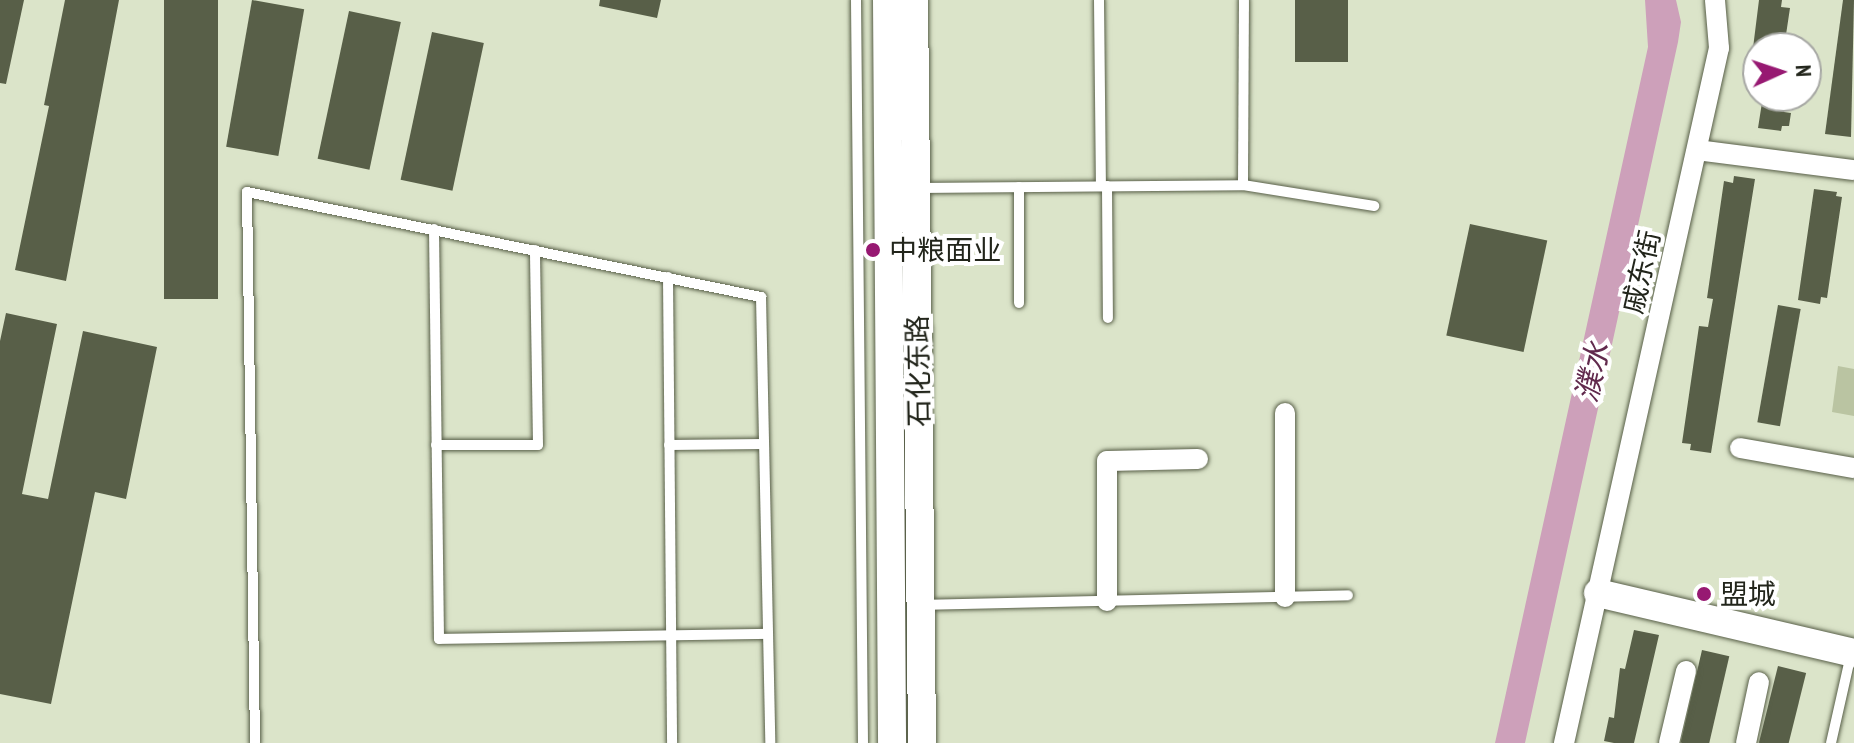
<!DOCTYPE html>
<meta charset="utf-8">
<style>
body{margin:0}
#map{position:relative;width:1854px;height:743px;overflow:hidden;background:#dbe4c9;font-family:"PT Sans Narrow","Noto Sans SC",sans-serif}
div>[style]{position:absolute}
.green>*{inset:0;background:#bac4a2}
.water>*{inset:0;background:#cda0ba}
.building>*{inset:0;background:#585f48;transform-origin:0 0}
.roads{filter:drop-shadow(0 0 2px #585f48) drop-shadow(0 0 2px #585f48)}
.lane>*{height:10px;margin:-5px;padding:0 5px;transform-origin:5px;border-radius:5px;background:#fff}
.street>*{height:20px;margin:-10px;padding:0 10px;transform-origin:10px;border-radius:10px;background:#fff}
.secondary>*{height:28px;margin:-14px;padding:0 14px;transform-origin:14px;border-radius:14px;background:#fff}
.dots>*{width:22px;height:22px;translate:-50% -50%;box-sizing:border-box;border:4px solid #fff;border-radius:50%}
span{translate:-50% -50%;white-space:nowrap;text-align:center;line-height:1.15;-webkit-text-stroke:8px #fff;paint-order:stroke}
.poi-label{font-size:28px;color:#22251b}
.left{translate:0 -50%;text-align:left}
.street-label{font-size:28px;color:#22251b}
.water-label{font-size:30px;color:#612a4d;font-style:italic}
.north{position:absolute;left:1742px;top:32px;width:80px;height:80px;box-sizing:border-box;background:#fff;border:2px solid #a7a8a4;border-radius:50%;rotate:87deg;font-size:22px;font-weight:700;line-height:32px;text-align:center;color:#22251b}
.north::after{content:'';display:block;margin:auto;width:28px;height:36px;background:#971972;clip-path:polygon(50% 0,100% 100%,50% 72%,0 100%)}
</style>
<div id="map">
<div class="green">
<i style="clip-path:polygon(1838px 366px,1854px 369px,1854px 416px,1832px 412px)"></i>
</div>
<div class="water">
<i style="clip-path:polygon(1645px 0,1676px 0,1681px 22px,1678px 42px,1525px 743px,1495px 743px,1648px 47px)"></i>
</div>
<div class="building">
<i style="clip-path:polygon(0 0,24px 0,6px 84px,0 83px)"></i>
<i style="clip-path:polygon(65px 0,119px 0,66px 281px,15px 270px,49px 106px,44px 105px)"></i>
<i style="left:164px;top:0;width:54px;height:299px"></i>
<i style="left:252px;top:0;width:53px;height:149px;rotate:10deg"></i>
<i style="clip-path:polygon(600px 0,661px 0,657px 18px,599px 6px)"></i>
<i style="left:1295px;top:0;width:53px;height:62px"></i>
<i style="clip-path:polygon(1759px 0,1782px 0,1781px 7px,1790px 8px,1784px 48px,1753px 48px)"></i>
<i style="clip-path:polygon(1843px 0,1854px 0,1851px 137px,1825px 134px)"></i>
<i style="left:349px;top:11px;width:53px;height:151px;rotate:12deg"></i>
<i style="left:432px;top:32px;width:53px;height:151px;rotate:12deg"></i>
<i style="clip-path:polygon(1763px 96px,1778px 96px,1777px 104px,1785px 105px,1784px 112px,1791px 113px,1789px 126px,1782px 126px,1781px 131px,1758px 128px)"></i>
<i style="clip-path:polygon(1734px 176px,1755px 179px,1711px 453px,1690px 450px,1691px 444px,1682px 443px,1699px 326px,1708px 327px,1713px 299px,1707px 298px,1724px 181px,1733px 183px)"></i>
<i style="clip-path:polygon(1814px 189px,1837px 192px,1836px 196px,1842px 197px,1827px 298px,1821px 297px,1820px 304px,1798px 300px)"></i>
<i style="left:1470px;top:224px;width:79px;height:114px;rotate:12deg"></i>
<i style="left:1778px;top:305px;width:23px;height:119px;rotate:10deg"></i>
<i style="clip-path:polygon(6px 313px,57px 324px,22px 494px,48px 499px,83px 331px,157px 347px,126px 499px,95px 492px,51px 704px,0 694px,0 341px)"></i>
<i style="clip-path:polygon(1634px 630px,1659px 635px,1634px 743px,1614px 743px,1604px 741px,1609px 717px,1614px 718px,1620px 668px,1625px 669px)"></i>
<i style="left:1702px;top:650px;width:28px;height:95px;rotate:13deg"></i>
<i style="left:1778px;top:666px;width:29px;height:79px;rotate:14deg"></i>
</div>
<div class="roads">
<div class="lane">
<i style="left:856px;top:0;width:743px;rotate:89.46deg"></i>
<i style="left:1099px;top:0;width:186px;rotate:89.4deg"></i>
<i style="left:1243px;top:185px;width:185px;rotate:-89.7deg"></i>
<i style="left:1107px;top:186px;width:132px;rotate:89.6deg"></i>
<i style="left:1019px;top:187px;width:116px;rotate:90deg"></i>
<i style="left:918px;top:188px;width:325px;rotate:-0.5deg"></i>
<i style="left:1243px;top:185px;width:133px;rotate:9.1deg"></i>
<i style="left:434px;top:229px;width:410px;rotate:89.3deg"></i>
<i style="left:439px;top:639px;width:329px;rotate:-0.9deg"></i>
<i style="left:668px;top:277px;width:466px;rotate:89.5deg"></i>
<i style="left:436px;top:445px;width:102px"></i>
<i style="left:538px;top:445px;width:195px;rotate:-90.9deg"></i>
<i style="left:669px;top:445px;width:95px;rotate:-0.6deg"></i>
<i style="left:923px;top:605px;width:425px;rotate:-1.3deg"></i>
<i style="left:255px;top:743px;width:551px;rotate:-90.83deg"></i>
<i style="left:247px;top:192px;width:525px;rotate:11.55deg"></i>
<i style="left:761px;top:297px;width:446px;rotate:88.8deg"></i>
<i style="left:1831px;top:743px;width:91px;rotate:-77.3deg"></i>
</div>
<div class="street">
<i style="left:1697px;top:150px;width:158px;rotate:7.3deg"></i>
<i style="left:1740px;top:448px;width:116px;rotate:10deg"></i>
<i style="left:1285px;top:597px;width:184px;rotate:-90deg"></i>
<i style="left:1107px;top:601px;width:140px;rotate:-90deg"></i>
<i style="left:1107px;top:461px;width:91px;rotate:-1.3deg"></i>
<i style="left:1564px;top:743px;width:712px;rotate:-77.43deg"></i>
<i style="left:1719px;top:48px;width:48px;rotate:-94.8deg"></i>
<i style="left:1669px;top:743px;width:74px;rotate:-76.7deg"></i>
<i style="left:1746px;top:743px;width:62px;rotate:-78deg"></i>
</div>
<div class="secondary">
<i style="left:887px;top:0;width:743px;rotate:89.61deg"></i>
<i style="left:914px;top:0;width:743px;rotate:89.38deg"></i>
<i style="left:1598px;top:593px;width:263px;rotate:13.2deg"></i>
</div>
</div>
<div class="dots">
<i style="left:873px;top:250px;background:#971972"></i>
<i style="left:1704px;top:594px;background:#971972"></i>
</div>
<div class="poi-label">
<span class="left" style="left:889px;top:250px">中粮面业</span>
<span class="left" style="left:1720px;top:594px">盟城</span>
</div>
<div class="street-label">
<span style="left:1641px;top:272px;rotate:-77deg">戚东街</span>
<span style="left:918px;top:371px;rotate:-91deg">石化东路</span>
</div>
<div class="water-label">
<span style="left:1592px;top:372px;rotate:-77deg">濮水</span>
</div>
<div class="north">N</div>
</div>
